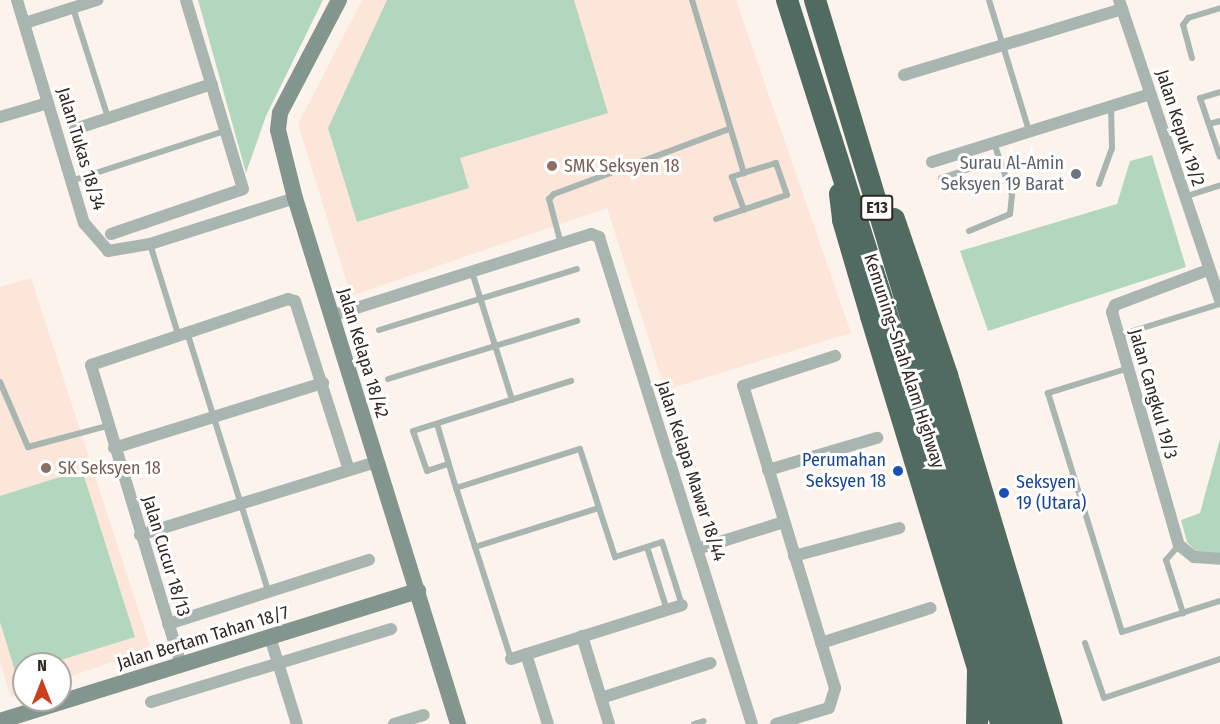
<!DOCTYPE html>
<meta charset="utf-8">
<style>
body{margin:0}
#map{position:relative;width:1220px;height:724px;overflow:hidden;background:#fdf3ed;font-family:"Fira Sans Condensed",sans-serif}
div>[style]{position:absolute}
.education>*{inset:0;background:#fce6d9}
.green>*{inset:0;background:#b3d7be}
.lane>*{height:6px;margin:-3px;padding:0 3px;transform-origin:3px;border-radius:3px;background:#a8b5b0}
.street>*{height:12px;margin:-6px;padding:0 6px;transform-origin:6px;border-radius:6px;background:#a8b5b0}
.secondary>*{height:16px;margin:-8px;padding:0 8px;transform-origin:8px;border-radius:8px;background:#83958f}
.highway>*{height:22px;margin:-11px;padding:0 11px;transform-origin:11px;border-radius:11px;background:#526b62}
.dots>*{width:16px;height:16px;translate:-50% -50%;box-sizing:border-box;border:3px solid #fff;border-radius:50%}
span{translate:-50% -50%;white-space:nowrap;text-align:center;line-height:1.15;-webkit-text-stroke:6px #fff;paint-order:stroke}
.shield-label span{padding:2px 4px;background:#fff;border:2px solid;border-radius:4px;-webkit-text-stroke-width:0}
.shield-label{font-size:16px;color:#302721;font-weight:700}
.street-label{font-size:18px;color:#302721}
.worship-label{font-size:18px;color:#5b616d}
.right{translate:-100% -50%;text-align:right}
.education-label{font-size:18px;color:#785e54}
.left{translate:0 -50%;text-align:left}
.transit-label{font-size:18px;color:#164399}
.north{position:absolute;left:12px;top:652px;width:60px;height:60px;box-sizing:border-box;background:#fff;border:2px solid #aca9a6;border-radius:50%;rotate:0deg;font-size:16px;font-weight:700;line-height:24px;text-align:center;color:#302721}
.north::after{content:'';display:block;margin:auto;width:21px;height:27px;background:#ca401e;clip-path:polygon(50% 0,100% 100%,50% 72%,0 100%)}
</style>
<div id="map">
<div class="education">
<i style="clip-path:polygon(362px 0,736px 0,851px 333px,665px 390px,607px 208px,351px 296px,298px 124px)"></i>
<i style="clip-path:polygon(31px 278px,151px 649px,60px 680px,60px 664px,24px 664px,24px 693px,11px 697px,0 662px,0 287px)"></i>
</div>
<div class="green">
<i style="clip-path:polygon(198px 0,323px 0,266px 116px,246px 173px)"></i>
<i style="clip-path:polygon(387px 0,574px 0,608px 113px,460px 158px,469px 188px,357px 222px,328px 128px)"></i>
<i style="clip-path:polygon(1152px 155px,1186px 267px,988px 331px,960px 251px,1117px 204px,1130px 161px)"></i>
<i style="clip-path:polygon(1220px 439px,1220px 556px,1197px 552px,1187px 542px,1181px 520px,1200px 513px)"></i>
<i style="clip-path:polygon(82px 470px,135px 637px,48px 664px,24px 664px,24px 671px,16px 674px,0 622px,0 496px)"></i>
</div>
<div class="lane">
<i style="left:692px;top:0;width:181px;rotate:73.3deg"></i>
<i style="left:744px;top:173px;width:13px;rotate:162deg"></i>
<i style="left:732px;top:177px;width:35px;rotate:70deg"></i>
<i style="left:989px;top:0;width:137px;rotate:73deg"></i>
<i style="left:73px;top:8px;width:115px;rotate:72.3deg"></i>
<i style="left:1192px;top:58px;width:34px;rotate:-105deg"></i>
<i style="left:1183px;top:25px;width:9px;rotate:-54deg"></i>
<i style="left:1188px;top:18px;width:34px;rotate:-17deg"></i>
<i style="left:1220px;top:92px;width:21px;rotate:163deg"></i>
<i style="left:1200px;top:98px;width:62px;rotate:71.3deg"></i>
<i style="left:1209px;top:124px;width:11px;rotate:-15deg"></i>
<i style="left:941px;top:178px;width:62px;rotate:-17.9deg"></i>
<i style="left:71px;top:181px;width:162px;rotate:-18deg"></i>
<i style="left:1099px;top:184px;width:38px;rotate:-70deg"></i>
<i style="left:1112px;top:148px;width:41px;rotate:-91.4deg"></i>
<i style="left:1184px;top:197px;width:38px;rotate:-18deg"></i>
<i style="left:716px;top:219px;width:75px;rotate:-18.7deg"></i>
<i style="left:787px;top:195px;width:34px;rotate:-109deg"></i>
<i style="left:776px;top:163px;width:34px;rotate:163deg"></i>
<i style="left:969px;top:231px;width:44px;rotate:-22.5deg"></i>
<i style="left:1010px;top:214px;width:19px;rotate:-84deg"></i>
<i style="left:1012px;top:195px;width:55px;rotate:-109.1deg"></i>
<i style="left:150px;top:244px;width:94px;rotate:72.7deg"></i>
<i style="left:561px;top:244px;width:47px;rotate:-104.9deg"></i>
<i style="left:549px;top:199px;width:7px;rotate:-45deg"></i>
<i style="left:554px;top:194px;width:187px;rotate:-20.4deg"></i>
<i style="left:472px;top:272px;width:134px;rotate:72.6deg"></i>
<i style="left:379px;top:330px;width:207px;rotate:-17.1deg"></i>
<i style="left:187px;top:332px;width:274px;rotate:72.6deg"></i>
<i style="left:1117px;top:336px;width:108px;rotate:-17.3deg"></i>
<i style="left:1126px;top:369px;width:82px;rotate:162.9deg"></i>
<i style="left:1048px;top:393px;width:250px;rotate:72.8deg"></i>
<i style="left:1122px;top:632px;width:103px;rotate:-17.6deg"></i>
<i style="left:388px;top:379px;width:198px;rotate:-17.1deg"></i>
<i style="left:0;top:382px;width:71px;rotate:66.7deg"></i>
<i style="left:28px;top:447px;width:82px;rotate:-14.9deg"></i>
<i style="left:437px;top:424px;width:67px;rotate:73.5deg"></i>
<i style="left:448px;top:464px;width:22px;rotate:162deg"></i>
<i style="left:427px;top:471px;width:42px;rotate:-109.3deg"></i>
<i style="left:413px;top:431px;width:166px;rotate:-17.6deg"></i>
<i style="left:1179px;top:545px;width:20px;rotate:131deg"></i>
<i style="left:1166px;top:560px;width:56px;rotate:72.2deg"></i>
<i style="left:475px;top:547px;width:130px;rotate:-17.5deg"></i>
<i style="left:599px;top:508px;width:52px;rotate:71.9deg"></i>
<i style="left:615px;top:557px;width:49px;rotate:-17.7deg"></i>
<i style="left:662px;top:542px;width:66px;rotate:72.4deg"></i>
<i style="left:647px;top:547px;width:66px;rotate:72.4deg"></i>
<i style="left:1085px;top:643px;width:58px;rotate:70.9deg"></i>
<i style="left:1104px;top:698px;width:122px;rotate:-18.6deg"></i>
<i style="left:511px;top:659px;width:180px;rotate:-107.8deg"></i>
<i style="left:456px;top:488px;width:130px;rotate:-17.5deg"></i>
<i style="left:580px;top:449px;width:62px;rotate:72.1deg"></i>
<i style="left:694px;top:724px;width:10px;rotate:-17deg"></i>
</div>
<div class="street">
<i style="left:17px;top:0;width:233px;rotate:73.3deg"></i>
<i style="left:84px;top:223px;width:37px;rotate:49deg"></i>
<i style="left:108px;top:251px;width:43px;rotate:-9.5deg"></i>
<i style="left:150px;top:244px;width:152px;rotate:-17.6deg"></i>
<i style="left:1119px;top:0;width:317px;rotate:71.4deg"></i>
<i style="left:25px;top:23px;width:76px;rotate:-17.7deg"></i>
<i style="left:904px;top:75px;width:228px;rotate:-16.8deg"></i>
<i style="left:0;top:117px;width:50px;rotate:-16.3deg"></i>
<i style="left:75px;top:129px;width:144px;rotate:-18.2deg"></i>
<i style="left:932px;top:162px;width:228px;rotate:-17.3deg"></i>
<i style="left:111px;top:234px;width:139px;rotate:-18.8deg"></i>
<i style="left:243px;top:189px;width:197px;rotate:-106.8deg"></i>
<i style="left:1208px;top:270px;width:99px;rotate:159.4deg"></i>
<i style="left:1115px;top:305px;width:8px;rotate:113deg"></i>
<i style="left:1112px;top:312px;width:242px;rotate:74deg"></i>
<i style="left:1179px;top:545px;width:19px;rotate:39deg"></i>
<i style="left:1194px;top:557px;width:26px;rotate:4deg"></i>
<i style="left:331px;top:316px;width:273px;rotate:-17.5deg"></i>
<i style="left:591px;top:234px;width:9px;rotate:21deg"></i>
<i style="left:599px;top:237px;width:510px;rotate:72.56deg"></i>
<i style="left:114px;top:448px;width:219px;rotate:-17.3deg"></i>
<i style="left:768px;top:470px;width:114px;rotate:-16.4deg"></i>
<i style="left:140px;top:535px;width:247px;rotate:-17.2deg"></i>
<i style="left:697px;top:549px;width:91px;rotate:-17.2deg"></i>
<i style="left:794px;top:556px;width:109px;rotate:-14.9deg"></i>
<i style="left:168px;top:624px;width:211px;rotate:-17.7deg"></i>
<i style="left:582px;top:636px;width:92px;rotate:72.9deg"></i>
<i style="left:270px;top:637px;width:91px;rotate:72.8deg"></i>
<i style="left:821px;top:643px;width:115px;rotate:-17.7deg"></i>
<i style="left:526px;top:654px;width:73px;rotate:72.6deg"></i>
<i style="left:511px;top:659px;width:179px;rotate:-17.5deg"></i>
<i style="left:181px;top:665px;width:313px;rotate:-106.7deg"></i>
<i style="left:91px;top:365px;width:208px;rotate:-18.5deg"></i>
<i style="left:288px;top:299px;width:7px;rotate:16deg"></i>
<i style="left:295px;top:301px;width:177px;rotate:72.3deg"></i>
<i style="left:601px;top:698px;width:115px;rotate:-17.7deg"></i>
<i style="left:151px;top:702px;width:251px;rotate:-16.9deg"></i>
<i style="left:394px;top:724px;width:31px;rotate:-17deg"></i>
<i style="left:776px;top:724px;width:55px;rotate:-16.8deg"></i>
<i style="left:829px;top:708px;width:21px;rotate:-73deg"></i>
<i style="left:835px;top:688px;width:316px;rotate:-106.9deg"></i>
<i style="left:743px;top:386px;width:97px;rotate:-18.1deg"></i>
</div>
<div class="secondary">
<i style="left:339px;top:0;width:127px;rotate:117.6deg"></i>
<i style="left:280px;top:113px;width:17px;rotate:97deg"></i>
<i style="left:278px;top:130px;width:70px;rotate:76deg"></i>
<i style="left:295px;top:198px;width:551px;rotate:72.78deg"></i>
<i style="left:0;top:721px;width:438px;rotate:-17.3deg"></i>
</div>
<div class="highway">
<i style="left:787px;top:0;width:760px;rotate:72.38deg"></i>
<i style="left:815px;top:0;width:756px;rotate:73.17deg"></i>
<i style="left:840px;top:194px;width:26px;rotate:83deg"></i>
<i style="left:843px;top:220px;width:100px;rotate:73.7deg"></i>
<i style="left:871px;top:316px;width:369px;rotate:73.1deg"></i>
<i style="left:978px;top:669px;width:55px;rotate:91deg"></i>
<i style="left:894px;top:219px;width:165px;rotate:71.2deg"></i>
<i style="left:947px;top:375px;width:364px;rotate:73.3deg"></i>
<i style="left:982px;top:678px;width:50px;rotate:66.5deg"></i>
</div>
<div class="dots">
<i style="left:552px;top:166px;background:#8d6e63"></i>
<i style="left:1076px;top:174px;background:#6b7280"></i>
<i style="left:46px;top:468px;background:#8d6e63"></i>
<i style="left:898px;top:471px;background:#1a4fb4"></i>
<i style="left:1004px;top:493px;background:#1a4fb4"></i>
</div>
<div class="shield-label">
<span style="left:877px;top:208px">E13</span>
</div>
<div class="street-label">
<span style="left:1180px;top:128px;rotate:72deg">Jalan Kepuk 19/2</span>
<span style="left:81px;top:149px;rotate:73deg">Jalan Tukas 18/34</span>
<span style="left:363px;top:353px;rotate:73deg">Jalan Kelapa 18/42</span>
<span style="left:904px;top:361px;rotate:72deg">Kemuning–Shah Alam Highway</span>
<span style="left:1153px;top:394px;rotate:74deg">Jalan Cangkul 19/3</span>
<span style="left:691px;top:471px;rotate:72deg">Jalan Kelapa Mawar 18/44</span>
<span style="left:166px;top:556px;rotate:73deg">Jalan Cucur 18/13</span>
<span style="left:203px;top:638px;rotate:-17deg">Jalan Bertam Tahan 18/7</span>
</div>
<div class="worship-label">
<span class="right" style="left:1064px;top:174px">Surau Al-Amin<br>Seksyen 19 Barat</span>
</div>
<div class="education-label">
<span class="left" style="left:564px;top:166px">SMK Seksyen 18</span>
<span class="left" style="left:58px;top:468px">SK Seksyen 18</span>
</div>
<div class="transit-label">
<span class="right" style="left:886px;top:471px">Perumahan<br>Seksyen 18</span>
<span class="left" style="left:1016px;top:493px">Seksyen<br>19 (Utara)</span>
</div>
<div class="north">N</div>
</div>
